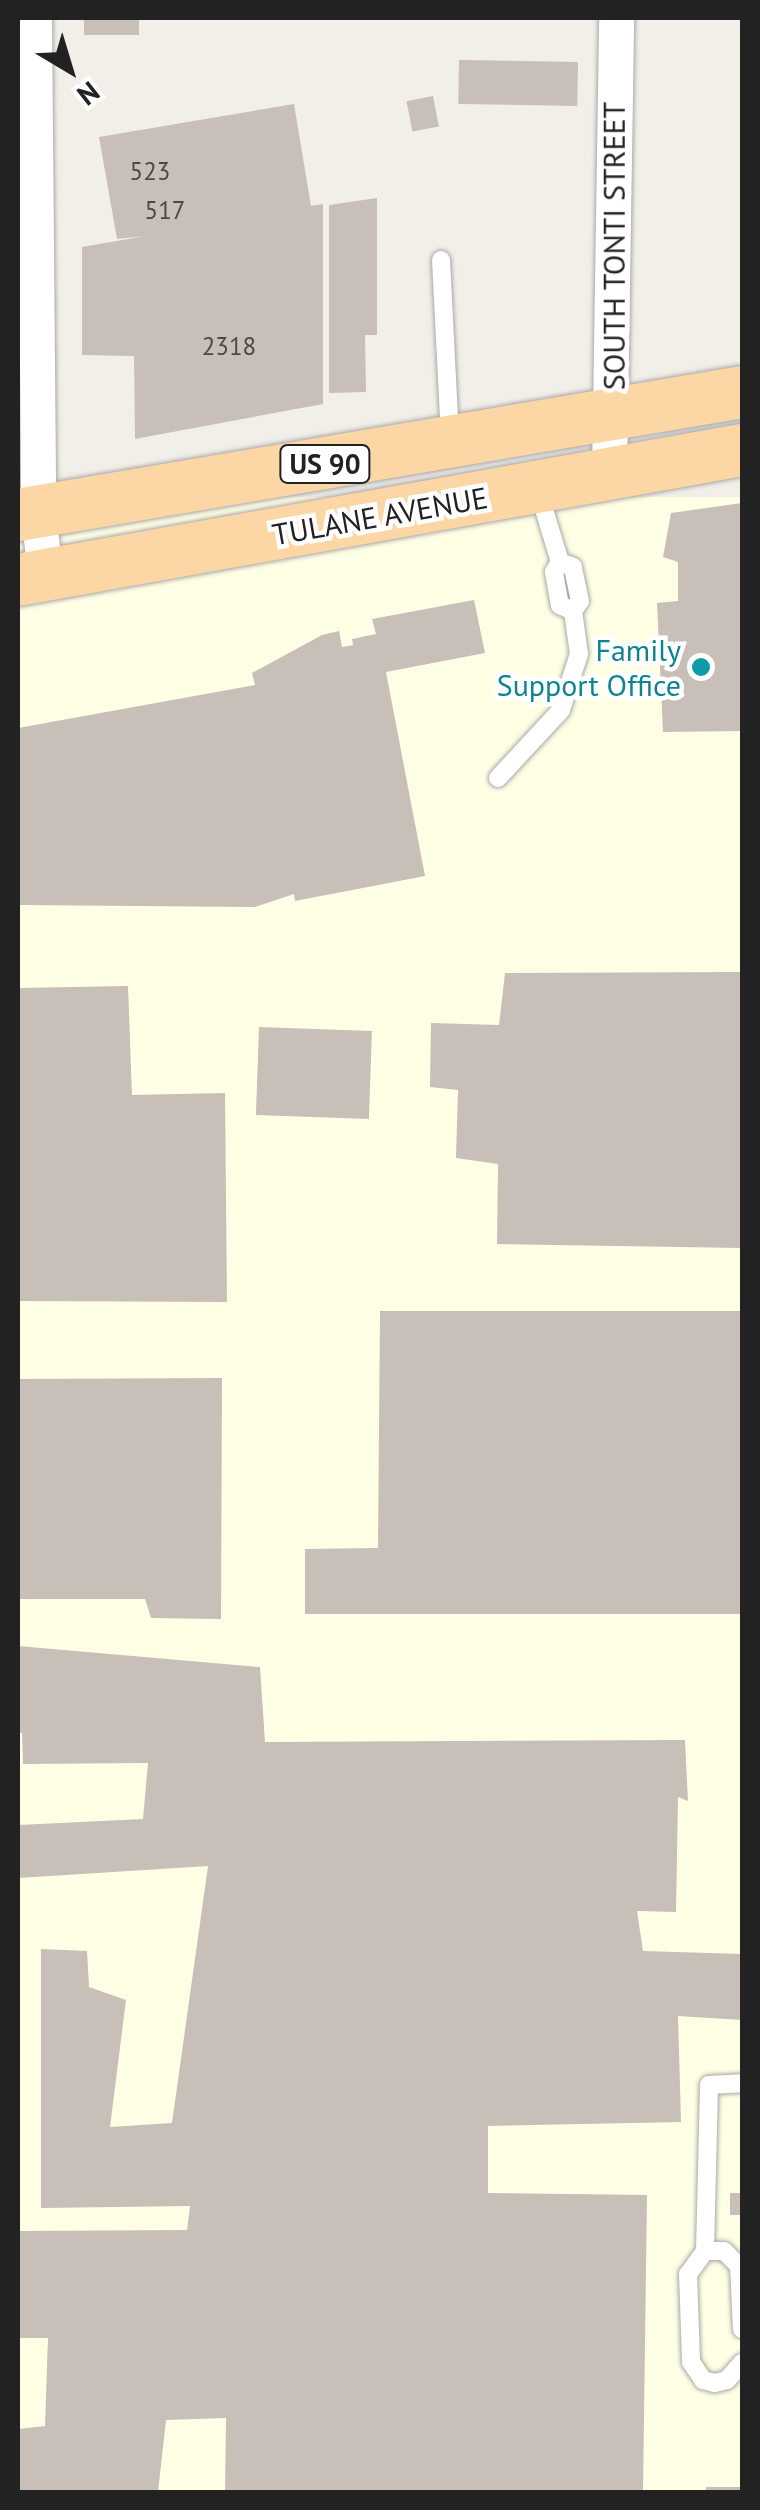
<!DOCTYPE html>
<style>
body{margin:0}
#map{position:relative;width:760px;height:2510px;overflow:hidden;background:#f2efe9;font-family:"PT Sans",sans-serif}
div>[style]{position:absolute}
.education>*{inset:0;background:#ffffe5;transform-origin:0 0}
.building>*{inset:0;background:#c7bfb8;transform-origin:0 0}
.roads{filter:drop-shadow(0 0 2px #a9a9a9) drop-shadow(0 0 2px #a9a9a9)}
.service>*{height:18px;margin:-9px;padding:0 9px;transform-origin:9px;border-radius:9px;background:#fff}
.minor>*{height:35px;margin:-17.5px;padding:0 17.5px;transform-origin:17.5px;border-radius:17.5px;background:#fff}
.primary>*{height:52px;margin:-26px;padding:0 26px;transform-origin:26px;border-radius:26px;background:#fcd6a4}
.dots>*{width:28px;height:28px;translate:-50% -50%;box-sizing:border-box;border:5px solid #fff;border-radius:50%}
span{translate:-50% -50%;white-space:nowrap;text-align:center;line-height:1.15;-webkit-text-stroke:9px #fff;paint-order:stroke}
.number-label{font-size:25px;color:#4b4948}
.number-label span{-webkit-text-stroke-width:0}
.shield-label span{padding:2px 8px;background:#fff;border:2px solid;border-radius:8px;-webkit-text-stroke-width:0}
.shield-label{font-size:28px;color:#222;font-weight:700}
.street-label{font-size:30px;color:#222}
.culture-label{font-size:30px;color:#0d838f}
.right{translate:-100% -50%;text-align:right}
.frame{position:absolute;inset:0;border:20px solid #222;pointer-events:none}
.north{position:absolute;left:20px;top:20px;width:100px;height:100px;-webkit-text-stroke:8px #fff;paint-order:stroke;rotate:142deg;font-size:28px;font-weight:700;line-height:40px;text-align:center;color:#222}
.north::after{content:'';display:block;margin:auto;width:35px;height:45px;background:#222;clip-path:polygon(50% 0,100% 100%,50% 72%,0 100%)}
</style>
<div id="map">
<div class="education">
<i style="left:742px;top:497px;width:1995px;height:737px;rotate:90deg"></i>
</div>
<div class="building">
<i style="left:84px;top:18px;width:55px;height:17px"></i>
<i style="left:578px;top:62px;width:44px;height:119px;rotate:91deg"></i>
<i style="left:433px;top:96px;width:31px;height:27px;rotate:79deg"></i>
<i style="clip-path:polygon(294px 104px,311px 206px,323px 204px,323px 404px,135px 439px,134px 356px,82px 355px,82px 247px,145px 236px,117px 239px,99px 137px)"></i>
<i style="clip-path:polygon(377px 198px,377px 335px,365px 335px,366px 392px,329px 393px,329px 205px)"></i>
<i style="clip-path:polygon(742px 503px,742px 731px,663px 732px,657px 603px,678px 601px,678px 562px,663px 557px,671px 513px)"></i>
<i style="clip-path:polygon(474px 600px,485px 653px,386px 672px,425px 876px,295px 901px,294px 894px,255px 907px,18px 905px,18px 728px,255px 685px,252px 673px,322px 635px,339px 631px,342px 647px,353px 645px,352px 639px,376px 634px,372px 619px)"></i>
<i style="clip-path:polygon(742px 972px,742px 1248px,497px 1244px,498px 1164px,456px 1158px,458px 1090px,430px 1087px,431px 1023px,499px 1025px,505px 973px)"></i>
<i style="clip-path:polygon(128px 986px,132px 1095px,225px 1093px,227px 1302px,18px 1301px,18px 988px)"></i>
<i style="left:259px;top:1027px;width:113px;height:88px;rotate:2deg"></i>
<i style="clip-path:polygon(380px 1311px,742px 1311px,742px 1614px,305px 1614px,305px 1549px,378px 1548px)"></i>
<i style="clip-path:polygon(222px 1378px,221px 1619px,151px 1618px,145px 1599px,18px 1599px,18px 1379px)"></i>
<i style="clip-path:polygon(18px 1646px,260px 1667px,265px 1742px,685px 1740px,688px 1801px,678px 1797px,676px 1912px,637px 1911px,643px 1951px,742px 1954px,742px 2020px,678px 2016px,681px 2122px,488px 2126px,488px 2193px,647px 2195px,643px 2492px,225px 2492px,226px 2418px,166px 2420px,158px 2492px,18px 2492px,18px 2429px,45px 2426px,48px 2338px,18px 2338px,18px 2231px,187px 2230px,190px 2206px,41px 2208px,41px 1949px,87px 1951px,89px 1987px,126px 2000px,110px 2127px,172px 2123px,208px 1866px,18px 1878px,18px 1825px,143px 1819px,148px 1763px,23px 1764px,22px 1733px,18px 1732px)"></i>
<i style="left:742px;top:2193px;width:22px;height:12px;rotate:90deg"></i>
<i style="left:706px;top:2487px;width:36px;height:5px"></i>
</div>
<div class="roads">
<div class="service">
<i style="left:441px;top:260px;width:179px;rotate:87.1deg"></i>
<i style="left:539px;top:493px;width:72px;rotate:73.1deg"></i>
<i style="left:560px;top:562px;width:12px;rotate:121deg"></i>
<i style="left:554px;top:572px;width:34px;rotate:80deg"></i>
<i style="left:560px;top:605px;width:14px;rotate:25deg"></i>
<i style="left:498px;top:778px;width:93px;rotate:-47.2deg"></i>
<i style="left:561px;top:710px;width:59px;rotate:-72.2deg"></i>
<i style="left:579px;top:654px;width:43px;rotate:-97.9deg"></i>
<i style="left:573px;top:611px;width:12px;rotate:-55deg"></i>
<i style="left:580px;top:601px;width:35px;rotate:-102deg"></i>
<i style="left:573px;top:567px;width:14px;rotate:-159deg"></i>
<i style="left:705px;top:2251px;width:166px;rotate:-88.6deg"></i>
<i style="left:709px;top:2085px;width:33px;rotate:-3deg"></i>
<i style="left:742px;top:2329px;width:63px;rotate:-92.7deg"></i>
<i style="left:739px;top:2266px;width:21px;rotate:-135deg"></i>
<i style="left:724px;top:2251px;width:19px;rotate:180deg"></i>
<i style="left:705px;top:2251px;width:29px;rotate:126deg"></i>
<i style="left:688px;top:2274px;width:88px;rotate:88deg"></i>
<i style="left:691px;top:2362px;width:22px;rotate:56deg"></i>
<i style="left:703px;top:2380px;width:12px;rotate:14deg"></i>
<i style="left:715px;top:2383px;width:12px;rotate:-14deg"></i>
<i style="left:727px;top:2380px;width:23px;rotate:-49deg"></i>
</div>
<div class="minor">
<i style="left:34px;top:18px;width:493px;rotate:89.5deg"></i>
<i style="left:38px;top:511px;width:64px;rotate:83.8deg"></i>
<i style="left:609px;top:475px;width:457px;rotate:-89.1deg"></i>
</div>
<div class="primary">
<i style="left:18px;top:515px;width:734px;rotate:-9.64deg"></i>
<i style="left:18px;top:580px;width:736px;rotate:-10.18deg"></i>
</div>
</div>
<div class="dots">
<i style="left:701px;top:667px;background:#0f9aa8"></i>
</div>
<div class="number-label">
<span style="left:150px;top:171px">523</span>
<span style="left:165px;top:210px">517</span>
<span style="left:229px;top:346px">2318</span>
</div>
<div class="shield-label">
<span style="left:325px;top:464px">US 90</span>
</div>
<div class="street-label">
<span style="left:614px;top:246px;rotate:-90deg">SOUTH TONTI STREET</span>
<span style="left:380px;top:516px;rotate:-10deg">TULANE AVENUE</span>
</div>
<div class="culture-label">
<span class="right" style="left:681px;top:667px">Family<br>Support Office</span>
</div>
<div class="frame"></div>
<div class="north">N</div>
</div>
